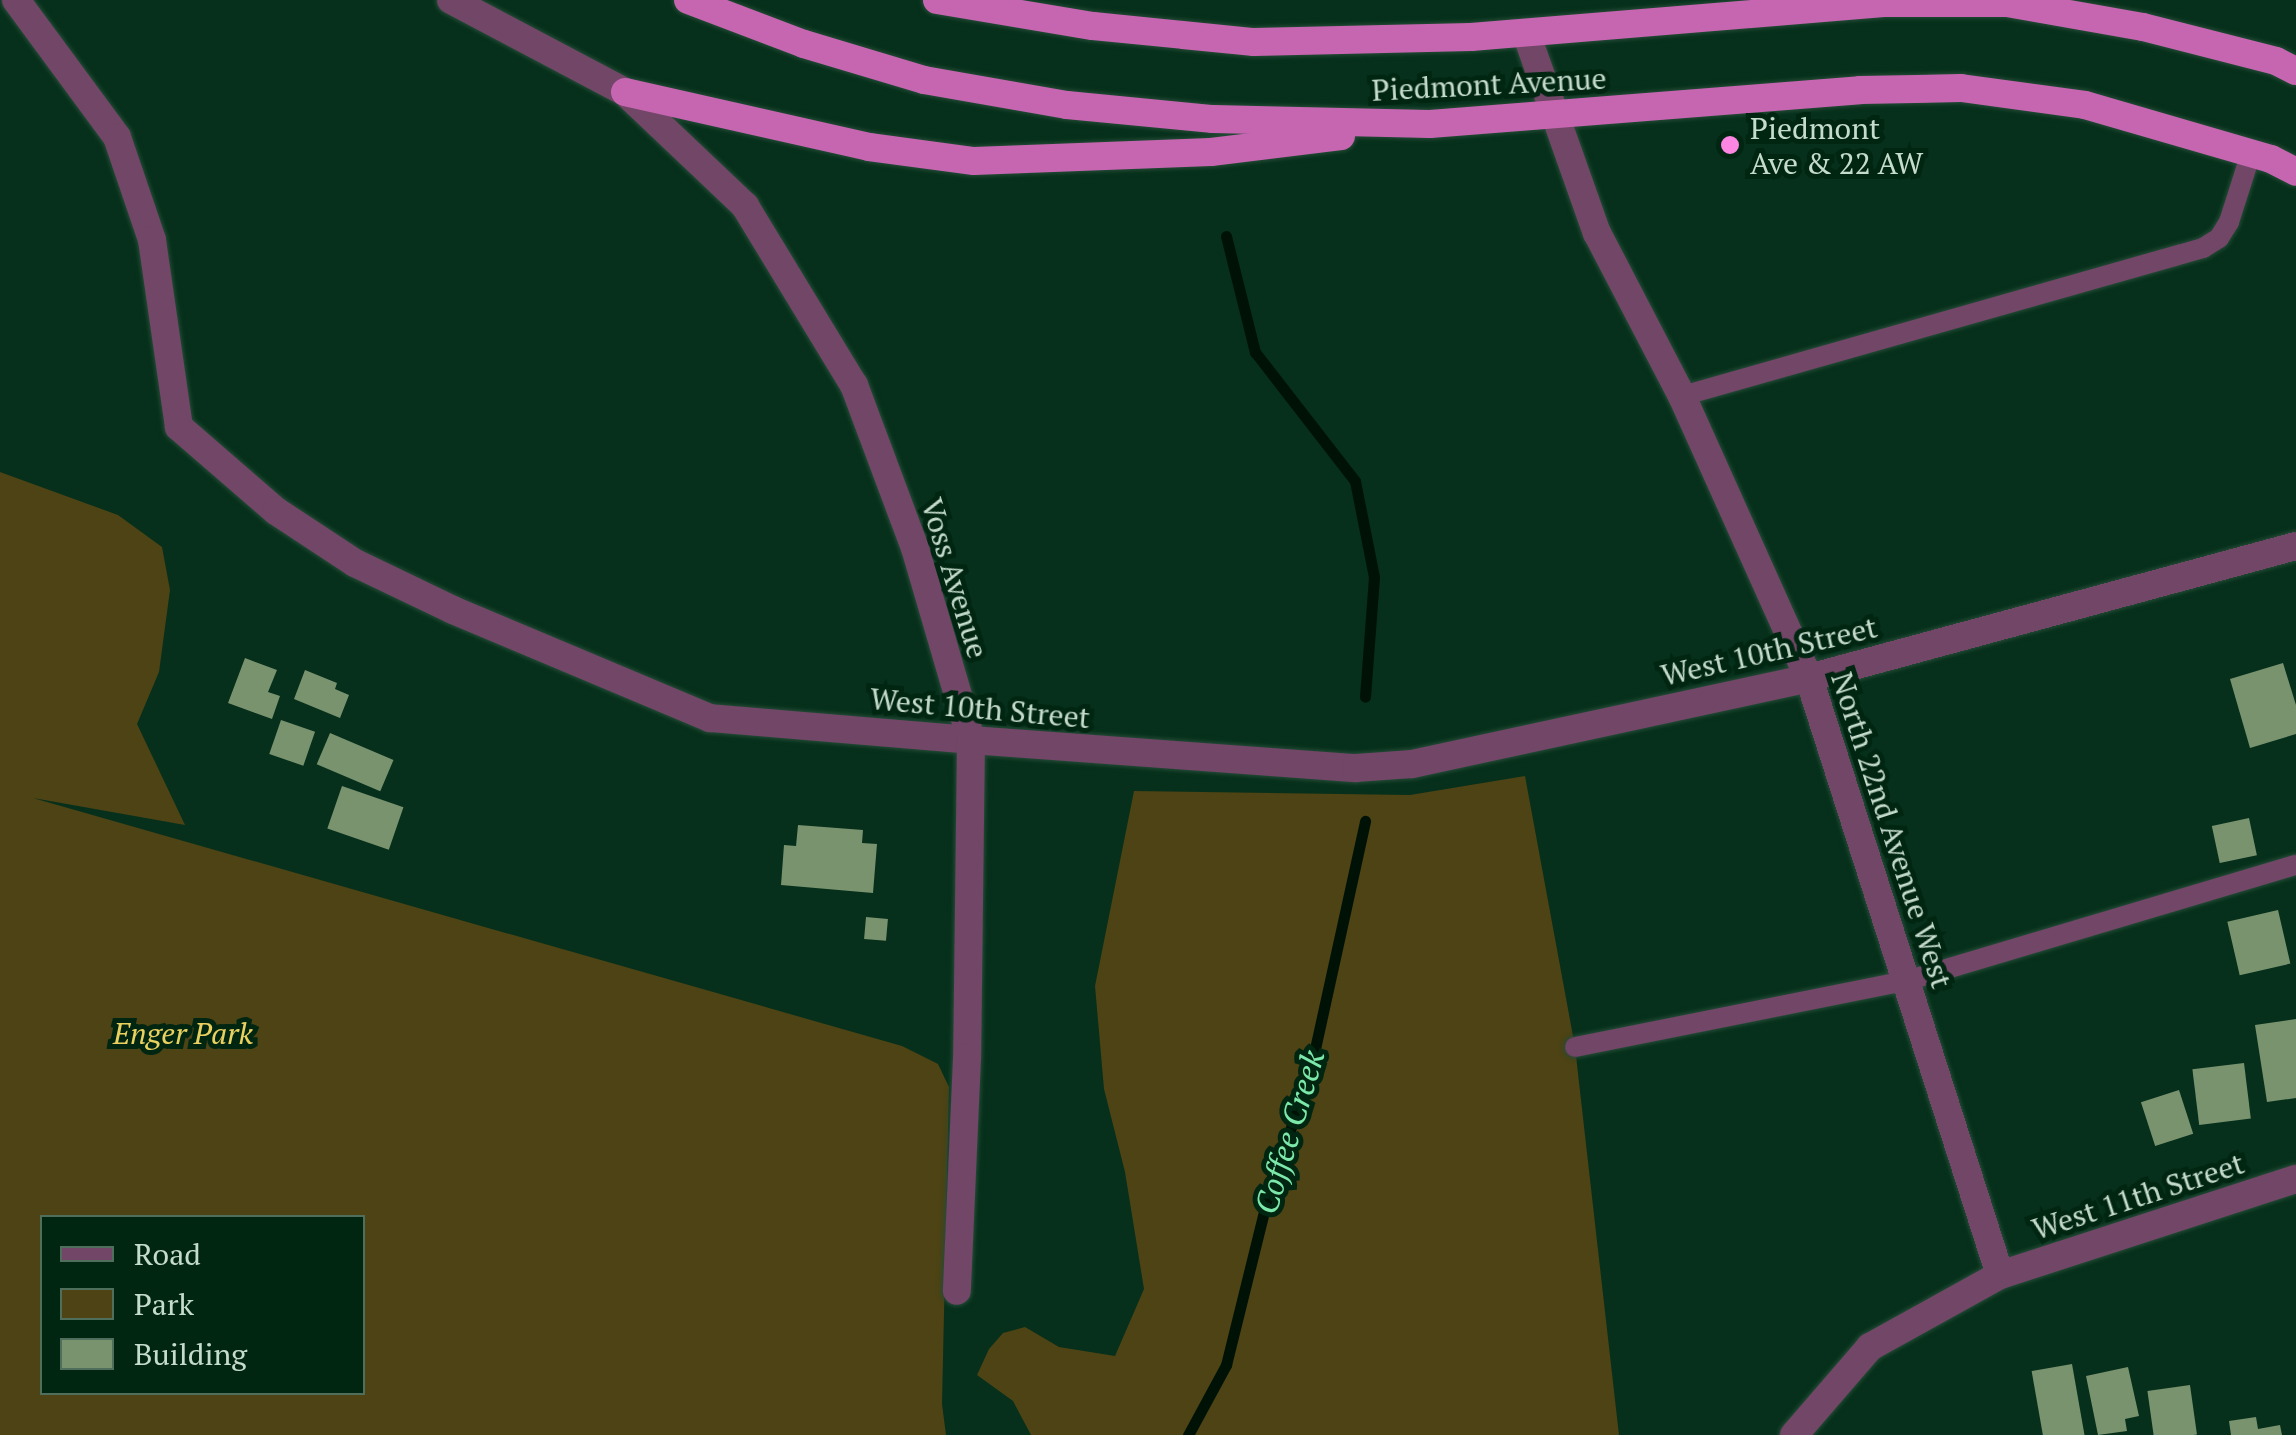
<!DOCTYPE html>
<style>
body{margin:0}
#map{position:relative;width:2296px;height:1435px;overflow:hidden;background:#06301b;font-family:"PT Serif",serif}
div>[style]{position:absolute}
.green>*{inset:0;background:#4d4314}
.stream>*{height:11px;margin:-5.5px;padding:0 5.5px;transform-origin:5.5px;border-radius:5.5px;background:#001206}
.building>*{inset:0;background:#79936f;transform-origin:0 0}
.roads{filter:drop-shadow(0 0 2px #254b37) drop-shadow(0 0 2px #254b37)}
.service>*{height:20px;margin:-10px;padding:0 10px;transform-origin:10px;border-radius:10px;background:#714666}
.minor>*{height:28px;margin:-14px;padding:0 14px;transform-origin:14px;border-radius:14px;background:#714666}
.tertiary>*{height:28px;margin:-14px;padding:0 14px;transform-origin:14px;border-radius:14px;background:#714666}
.trunk>*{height:28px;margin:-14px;padding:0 14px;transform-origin:14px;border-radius:14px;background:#c766b0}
.dots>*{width:28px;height:28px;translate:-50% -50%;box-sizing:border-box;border:5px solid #002612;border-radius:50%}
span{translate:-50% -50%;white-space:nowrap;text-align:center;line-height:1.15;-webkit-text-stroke:10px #002612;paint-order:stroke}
.street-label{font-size:30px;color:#c5dbcc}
.poi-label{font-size:30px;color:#c5dbcc}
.left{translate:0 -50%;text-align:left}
.park-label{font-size:30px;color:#ead05f;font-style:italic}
.water-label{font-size:32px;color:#7ce9aa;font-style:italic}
.legend{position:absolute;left:40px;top:1215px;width:325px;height:180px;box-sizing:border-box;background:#002612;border:2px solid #4f6e5c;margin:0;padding:12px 18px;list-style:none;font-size:30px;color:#c5dbcc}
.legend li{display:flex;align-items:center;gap:20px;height:50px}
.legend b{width:50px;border:2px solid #4f6e5c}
</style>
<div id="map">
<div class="green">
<i style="clip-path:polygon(evenodd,0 472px,118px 515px,162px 547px,170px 590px,159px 672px,137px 724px,185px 825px,33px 798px,902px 1046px,938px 1064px,949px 1087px,942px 1404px,946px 1435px,0 1435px,0 472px,42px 1218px,362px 1218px,362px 1392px,42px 1392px,42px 1218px)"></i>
<i style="clip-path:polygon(1525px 776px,1575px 1047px,1619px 1435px,1031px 1435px,1013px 1401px,977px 1375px,989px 1349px,1003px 1333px,1025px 1327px,1059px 1347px,1115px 1356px,1144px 1289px,1125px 1172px,1104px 1089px,1095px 986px,1134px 791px,1410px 795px)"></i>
</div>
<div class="stream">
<i style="left:1226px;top:236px;width:120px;rotate:76deg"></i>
<i style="left:1255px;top:352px;width:163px;rotate:52.2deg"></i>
<i style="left:1355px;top:481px;width:98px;rotate:78.8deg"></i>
<i style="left:1374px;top:577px;width:120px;rotate:94.3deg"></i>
<i style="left:1188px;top:1435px;width:80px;rotate:-61.5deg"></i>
<i style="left:1226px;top:1365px;width:167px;rotate:-76.1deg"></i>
<i style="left:1266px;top:1203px;width:143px;rotate:-71.7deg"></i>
<i style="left:1311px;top:1067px;width:252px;rotate:-77.6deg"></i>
</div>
<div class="building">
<i style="clip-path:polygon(245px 658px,277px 670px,268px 692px,280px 696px,272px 719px,228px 703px)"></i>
<i style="clip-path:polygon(2283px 663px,2296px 705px,2296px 734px,2250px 748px,2230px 679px)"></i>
<i style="clip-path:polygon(305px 670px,337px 683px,335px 689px,349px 695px,340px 718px,294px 699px)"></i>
<i style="left:281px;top:720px;width:36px;height:36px;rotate:19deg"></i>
<i style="left:330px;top:733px;width:69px;height:34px;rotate:23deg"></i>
<i style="left:342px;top:786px;width:65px;height:45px;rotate:19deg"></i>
<i style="left:2249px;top:818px;width:38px;height:38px;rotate:78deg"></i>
<i style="clip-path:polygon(798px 825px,863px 830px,862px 843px,877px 844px,873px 893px,781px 885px,784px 845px,796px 846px)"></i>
<i style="left:2278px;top:910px;width:55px;height:52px;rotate:77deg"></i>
<i style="left:866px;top:917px;width:22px;height:22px;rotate:5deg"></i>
<i style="clip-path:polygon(2296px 1019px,2296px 1098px,2267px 1102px,2255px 1025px)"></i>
<i style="left:2244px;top:1063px;width:56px;height:52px;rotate:83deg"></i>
<i style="left:2179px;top:1090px;width:46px;height:40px;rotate:72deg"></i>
<i style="left:2072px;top:1364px;width:72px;height:41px;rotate:80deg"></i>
<i style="clip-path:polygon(2128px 1367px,2139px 1416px,2125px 1419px,2127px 1431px,2098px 1435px,2086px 1376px)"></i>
<i style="left:2190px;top:1385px;width:50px;height:43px;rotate:82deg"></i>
<i style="clip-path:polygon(2256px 1417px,2258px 1429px,2280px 1425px,2282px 1435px,2231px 1435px,2229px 1421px)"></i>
</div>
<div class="roads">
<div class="service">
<i style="left:1682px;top:396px;width:542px;rotate:-15.86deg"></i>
<i style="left:2203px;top:248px;width:19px;rotate:-32deg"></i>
<i style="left:2219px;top:238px;width:19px;rotate:-58deg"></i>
<i style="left:2229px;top:222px;width:72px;rotate:-72.3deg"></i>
<i style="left:1575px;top:1047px;width:338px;rotate:-11.3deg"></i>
<i style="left:1906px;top:981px;width:407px;rotate:-16.6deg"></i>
</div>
<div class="minor">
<i style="left:16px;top:0;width:170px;rotate:53.6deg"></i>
<i style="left:117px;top:137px;width:109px;rotate:71.2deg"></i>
<i style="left:152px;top:240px;width:189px;rotate:81.8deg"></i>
<i style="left:179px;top:427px;width:128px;rotate:40.9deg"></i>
<i style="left:276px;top:511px;width:95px;rotate:33.4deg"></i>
<i style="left:355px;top:563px;width:109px;rotate:25.6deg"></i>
<i style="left:453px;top:610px;width:279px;rotate:22.8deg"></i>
<i style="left:710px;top:718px;width:262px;rotate:4.8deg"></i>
<i style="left:971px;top:740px;width:318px;rotate:90.7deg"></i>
<i style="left:967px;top:1058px;width:233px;rotate:92.5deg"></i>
<i style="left:1526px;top:33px;width:212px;rotate:70.5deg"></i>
<i style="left:1597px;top:233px;width:184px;rotate:62.5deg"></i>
<i style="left:1682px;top:396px;width:309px;rotate:65.8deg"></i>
<i style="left:1809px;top:678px;width:627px;rotate:72.26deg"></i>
<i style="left:1794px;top:1435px;width:116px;rotate:-49.2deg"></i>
<i style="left:1870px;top:1347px;width:149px;rotate:-29deg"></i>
<i style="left:2000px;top:1275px;width:311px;rotate:-18deg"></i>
</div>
<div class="tertiary">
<i style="left:451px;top:0;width:197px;rotate:27.9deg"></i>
<i style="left:625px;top:92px;width:166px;rotate:43.5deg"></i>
<i style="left:745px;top:206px;width:210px;rotate:58.7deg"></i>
<i style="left:854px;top:385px;width:174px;rotate:69.5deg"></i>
<i style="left:915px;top:548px;width:200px;rotate:73.7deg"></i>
<i style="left:971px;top:740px;width:386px;rotate:4.2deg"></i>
<i style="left:1356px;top:768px;width:56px;rotate:-4.1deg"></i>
<i style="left:1412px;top:764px;width:406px;rotate:-12.2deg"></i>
<i style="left:1809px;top:678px;width:505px;rotate:-15.17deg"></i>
</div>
<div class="trunk">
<i style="left:688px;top:0;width:124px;rotate:20.8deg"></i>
<i style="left:804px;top:44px;width:125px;rotate:16.7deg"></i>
<i style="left:924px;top:80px;width:145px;rotate:9.9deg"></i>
<i style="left:1067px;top:105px;width:147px;rotate:5.5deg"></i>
<i style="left:1213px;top:119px;width:217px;rotate:1.3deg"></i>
<i style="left:1430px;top:124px;width:431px;rotate:-4.5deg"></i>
<i style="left:1860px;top:90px;width:101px;rotate:-1.1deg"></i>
<i style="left:1961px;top:88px;width:125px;rotate:7.8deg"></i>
<i style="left:2085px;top:105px;width:194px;rotate:16.2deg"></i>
<i style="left:2271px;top:159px;width:28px;rotate:27deg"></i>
<i style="left:937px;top:0;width:158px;rotate:9.5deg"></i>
<i style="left:1093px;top:26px;width:162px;rotate:5.7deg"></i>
<i style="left:1254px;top:42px;width:217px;rotate:-1.3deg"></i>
<i style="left:1471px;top:37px;width:411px;rotate:-4.7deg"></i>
<i style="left:1881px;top:3px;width:126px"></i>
<i style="left:2007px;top:3px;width:138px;rotate:10deg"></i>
<i style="left:2143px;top:27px;width:137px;rotate:14.3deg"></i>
<i style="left:2276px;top:61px;width:22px;rotate:27deg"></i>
<i style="left:625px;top:92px;width:250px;rotate:12.7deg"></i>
<i style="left:869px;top:147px;width:106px;rotate:7.6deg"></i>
<i style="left:974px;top:161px;width:237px;rotate:-2.2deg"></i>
<i style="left:1211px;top:152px;width:131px;rotate:-7deg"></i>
</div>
</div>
<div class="dots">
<i style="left:1730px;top:145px;background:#fd86e2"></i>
</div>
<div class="street-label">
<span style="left:1489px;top:84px;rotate:-3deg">Piedmont Avenue</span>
<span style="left:955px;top:578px;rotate:73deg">Voss Avenue</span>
<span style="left:1769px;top:651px;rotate:-13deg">West 10th Street</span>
<span style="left:980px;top:708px;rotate:5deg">West 10th Street</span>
<span style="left:1892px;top:830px;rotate:72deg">North 22nd Avenue West</span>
<span style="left:2138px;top:1196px;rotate:-18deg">West 11th Street</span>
</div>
<div class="poi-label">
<span class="left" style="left:1750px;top:145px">Piedmont<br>Ave &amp; 22 AW</span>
</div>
<div class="park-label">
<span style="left:183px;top:1033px">Enger Park</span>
</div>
<div class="water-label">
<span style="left:1289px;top:1132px;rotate:-73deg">Coffee Creek</span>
</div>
<ul class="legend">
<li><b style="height:12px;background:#714666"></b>Road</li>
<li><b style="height:28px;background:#4d4314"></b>Park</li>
<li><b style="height:28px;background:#79936f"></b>Building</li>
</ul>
</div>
